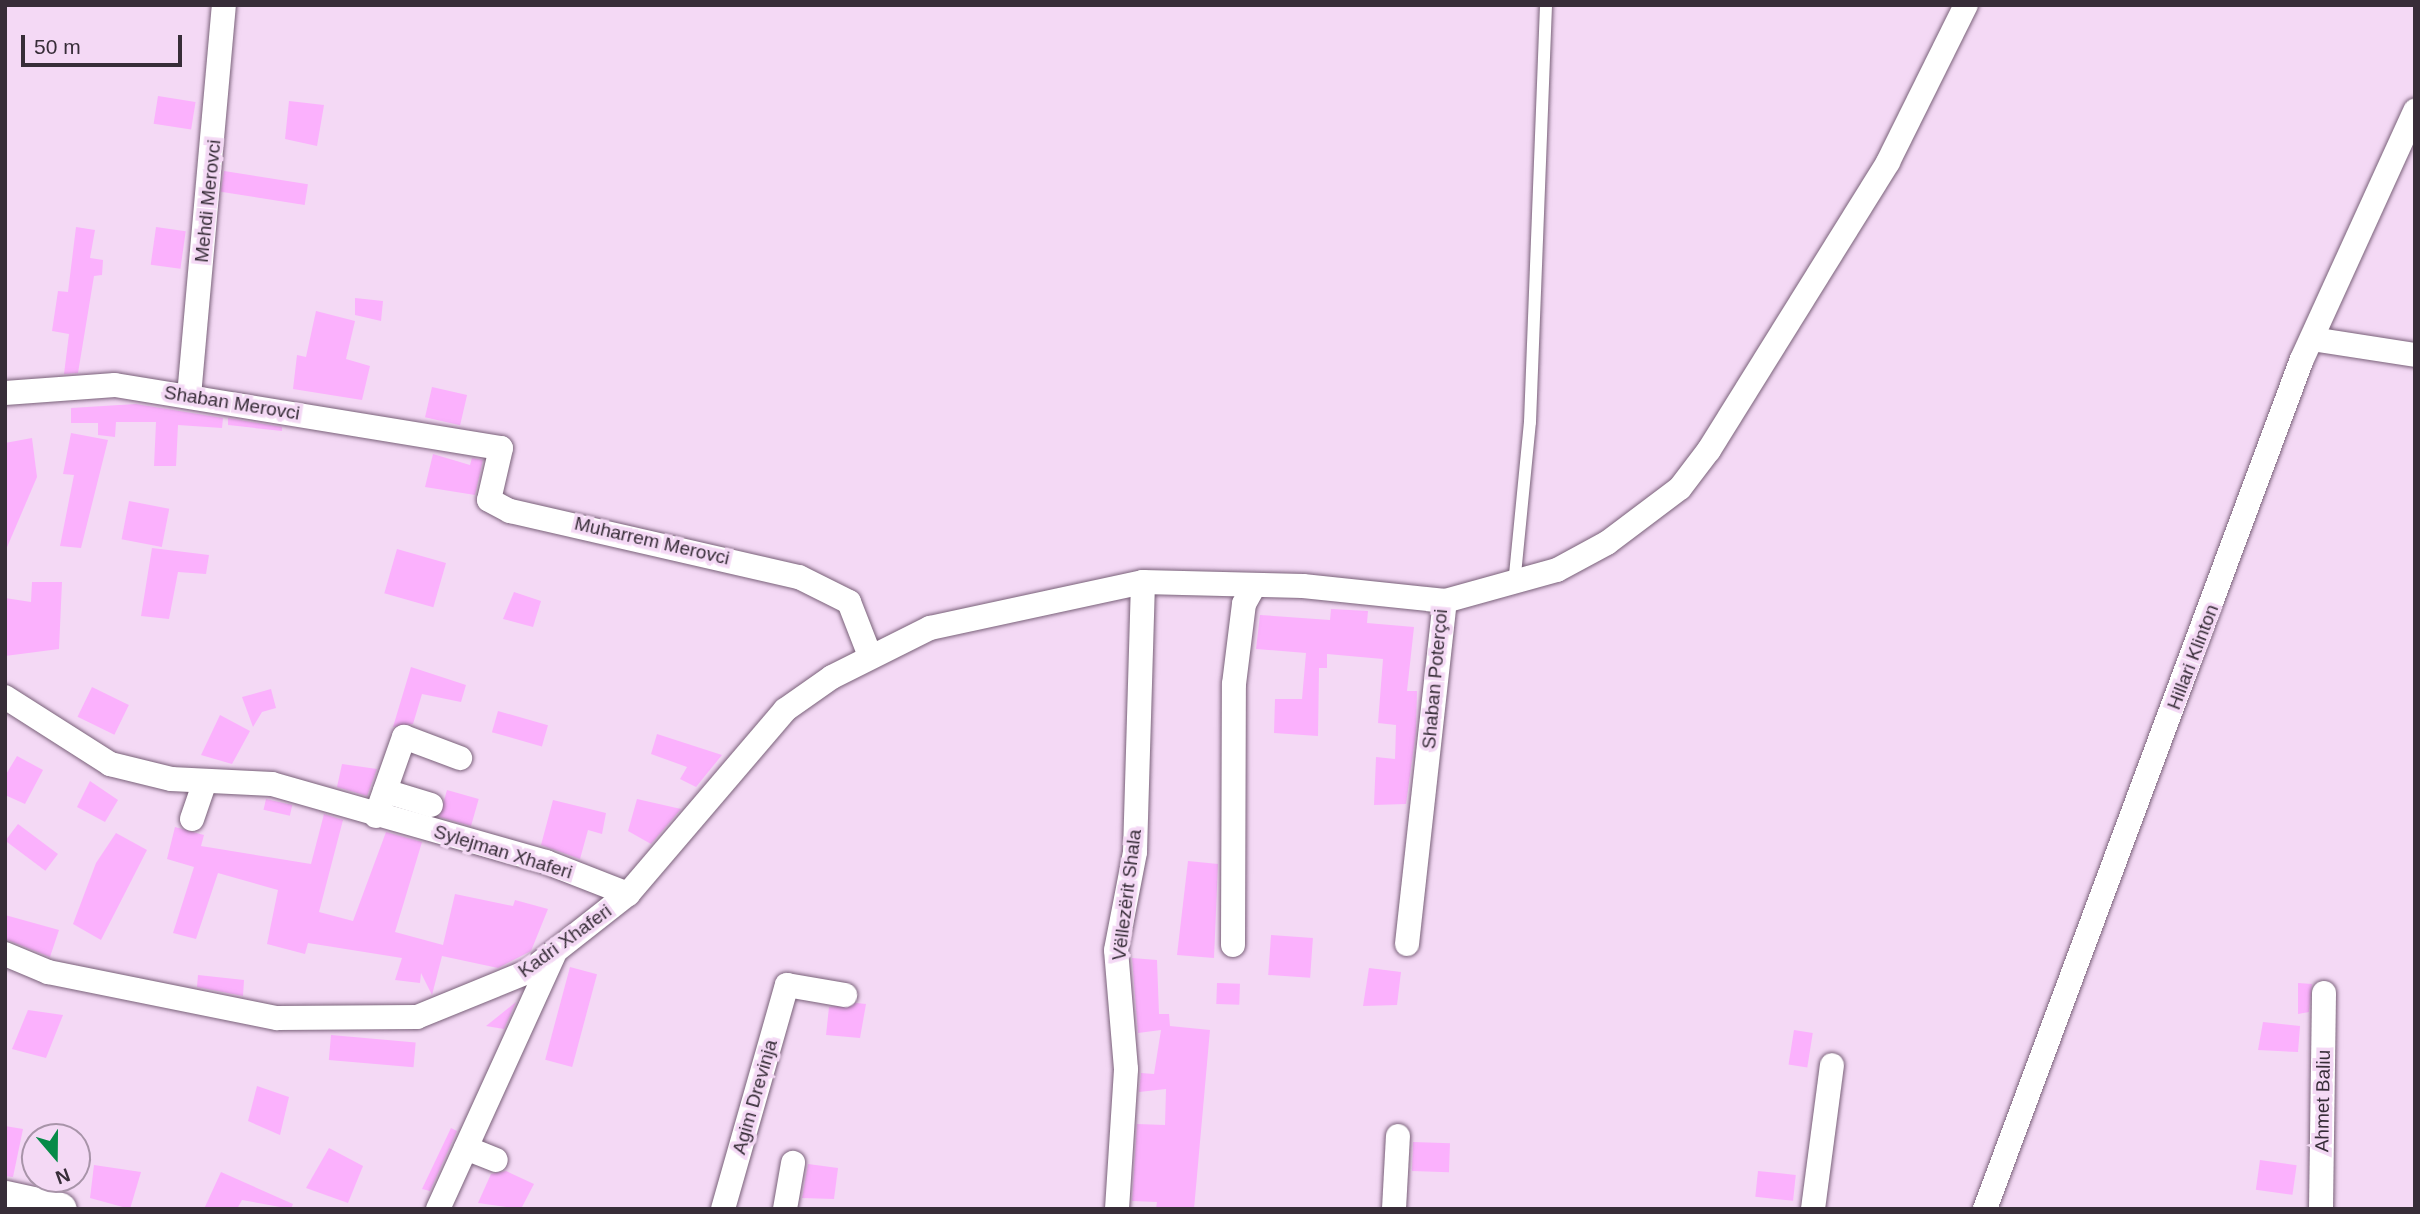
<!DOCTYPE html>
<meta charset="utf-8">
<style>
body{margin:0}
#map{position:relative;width:2420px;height:1214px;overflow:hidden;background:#f4d9f5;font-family:Helvetica,sans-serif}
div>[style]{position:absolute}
.building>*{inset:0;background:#fbb1fd;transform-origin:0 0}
.roads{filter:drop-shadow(0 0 2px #796179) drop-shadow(0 0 2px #796179)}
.lane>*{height:12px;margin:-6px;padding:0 6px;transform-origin:6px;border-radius:6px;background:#fff}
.street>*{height:24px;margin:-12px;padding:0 12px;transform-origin:12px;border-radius:12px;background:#fff}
.secondary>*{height:33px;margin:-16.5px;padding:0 16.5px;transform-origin:16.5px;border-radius:16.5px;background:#fff}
span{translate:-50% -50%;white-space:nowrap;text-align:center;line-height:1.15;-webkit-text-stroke:7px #f4d9f5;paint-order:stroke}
.street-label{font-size:19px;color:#372d38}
.frame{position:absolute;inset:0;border:7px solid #372d38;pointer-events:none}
.north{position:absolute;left:21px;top:1123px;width:70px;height:70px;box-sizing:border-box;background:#f4d9f5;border:2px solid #a894a9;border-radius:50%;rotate:160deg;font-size:19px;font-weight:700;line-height:28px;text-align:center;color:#372d38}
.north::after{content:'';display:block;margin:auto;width:24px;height:32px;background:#068b48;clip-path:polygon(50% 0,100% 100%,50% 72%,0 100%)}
.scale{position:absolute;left:21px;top:35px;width:161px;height:32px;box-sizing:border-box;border:4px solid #372d38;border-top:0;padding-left:9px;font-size:21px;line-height:24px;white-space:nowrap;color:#372d38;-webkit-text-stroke:5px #f4d9f5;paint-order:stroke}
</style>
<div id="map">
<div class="building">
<i style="left:158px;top:96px;width:38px;height:28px;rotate:9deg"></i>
<i style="clip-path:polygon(289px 101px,324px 105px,317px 146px,285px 139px)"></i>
<i style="left:224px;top:171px;width:85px;height:21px;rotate:9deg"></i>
<i style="clip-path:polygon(76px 227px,95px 230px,90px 258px,103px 260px,102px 275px,94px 276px,78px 373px,64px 374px,69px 334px,52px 331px,58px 291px,68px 292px)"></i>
<i style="left:156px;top:227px;width:30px;height:38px;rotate:8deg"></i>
<i style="clip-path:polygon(355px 298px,383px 301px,381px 321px,355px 315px)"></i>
<i style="clip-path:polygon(316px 311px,355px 321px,346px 359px,370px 366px,362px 400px,293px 389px,297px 355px,306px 357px)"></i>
<i style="left:432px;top:387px;width:36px;height:31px;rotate:13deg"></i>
<i style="clip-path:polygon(136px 404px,223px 418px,222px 428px,178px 425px,176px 466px,154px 466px,156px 422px,116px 422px,115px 437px,98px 435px,98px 423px,71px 423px,71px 408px)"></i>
<i style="clip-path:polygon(228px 418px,282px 427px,282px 431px,228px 425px)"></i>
<i style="clip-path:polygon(71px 433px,108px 440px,81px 548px,60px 546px,74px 475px,63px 474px)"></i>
<i style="clip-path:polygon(32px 438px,37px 477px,5px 552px,5px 443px)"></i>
<i style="clip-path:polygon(433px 454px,470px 465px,472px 458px,483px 460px,475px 495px,425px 487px)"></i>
<i style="left:129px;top:501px;width:41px;height:39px;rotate:11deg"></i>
<i style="clip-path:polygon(152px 548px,209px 555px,206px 574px,178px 572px,169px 619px,141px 616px)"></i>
<i style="left:397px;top:549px;width:51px;height:46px;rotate:16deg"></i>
<i style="clip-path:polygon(32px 582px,62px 582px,59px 649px,5px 656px,5px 598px,31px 602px)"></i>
<i style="clip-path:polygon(514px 592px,541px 601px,533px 627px,503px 619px)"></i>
<i style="clip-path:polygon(1331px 609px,1368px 611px,1367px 623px,1414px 627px,1407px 691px,1417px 691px,1416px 732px,1406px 804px,1374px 805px,1376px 757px,1395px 759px,1396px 725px,1378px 723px,1383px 659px,1327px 654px,1327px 668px,1319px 668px,1318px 736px,1274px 733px,1275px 699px,1302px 699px,1306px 653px,1256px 649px,1260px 615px,1330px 620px)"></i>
<i style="clip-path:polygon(411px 667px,466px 685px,461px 702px,422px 694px,413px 724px,393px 727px)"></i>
<i style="left:92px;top:687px;width:41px;height:33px;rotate:26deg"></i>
<i style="clip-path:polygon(271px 689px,276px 708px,262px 712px,253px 727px,242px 697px)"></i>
<i style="left:498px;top:711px;width:52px;height:22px;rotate:16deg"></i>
<i style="clip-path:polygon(220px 715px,250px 731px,232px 764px,201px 755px)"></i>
<i style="clip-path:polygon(657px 734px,722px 755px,696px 787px,680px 779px,687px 767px,651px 754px)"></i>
<i style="clip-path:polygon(17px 756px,43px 770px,25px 804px,5px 795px,5px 776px)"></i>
<i style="clip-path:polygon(342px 764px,377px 769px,367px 796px,337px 787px)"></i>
<i style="clip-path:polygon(90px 781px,118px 800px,105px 822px,77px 807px)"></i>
<i style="left:447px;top:790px;width:33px;height:28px;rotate:16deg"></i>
<i style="left:266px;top:799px;width:27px;height:11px;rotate:13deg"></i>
<i style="clip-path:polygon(637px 799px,681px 809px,651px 844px,628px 831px)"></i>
<i style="clip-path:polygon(553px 800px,606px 813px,602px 834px,588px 830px,580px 859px,541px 845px)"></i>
<i style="clip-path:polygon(324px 814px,343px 820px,319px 912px,353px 921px,386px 832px,422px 842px,395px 932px,443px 945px,455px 894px,513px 906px,515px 900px,548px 909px,531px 951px,498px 968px,442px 956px,432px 995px,421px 973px,420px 983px,395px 980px,402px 958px,308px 943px,305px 954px,267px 944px,278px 890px,218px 873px,196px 939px,173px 933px,194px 867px,167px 859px,175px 827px,204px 835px,201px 846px,311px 864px)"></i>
<i style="left:18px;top:824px;width:50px;height:21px;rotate:37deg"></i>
<i style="clip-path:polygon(116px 833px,147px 850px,101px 940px,73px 924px,96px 863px)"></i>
<i style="clip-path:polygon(1188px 861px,1218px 864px,1214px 958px,1177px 955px)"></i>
<i style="clip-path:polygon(5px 915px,59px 930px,50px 957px,5px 939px)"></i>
<i style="left:1271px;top:935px;width:42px;height:40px;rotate:4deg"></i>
<i style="clip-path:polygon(1132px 958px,1157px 960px,1159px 1014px,1169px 1014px,1170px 1026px,1210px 1030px,1194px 1209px,1156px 1209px,1157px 1202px,1132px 1201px,1137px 1124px,1165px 1125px,1166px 1089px,1139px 1092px,1141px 1073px,1154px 1074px,1161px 1030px,1138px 1033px)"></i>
<i style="left:570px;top:967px;width:28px;height:96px;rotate:15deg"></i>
<i style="clip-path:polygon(1369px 968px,1401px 972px,1397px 1005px,1363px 1006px)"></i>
<i style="clip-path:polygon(198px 975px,244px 980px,243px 996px,197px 987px)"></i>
<i style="left:1217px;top:983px;width:23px;height:21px;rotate:2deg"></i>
<i style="clip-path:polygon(2298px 983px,2312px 984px,2309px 1012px,2298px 1014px)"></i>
<i style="clip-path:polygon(516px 1002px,504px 1029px,486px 1026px)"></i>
<i style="clip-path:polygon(857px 1003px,866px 1004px,860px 1038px,826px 1035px,829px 1007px)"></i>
<i style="clip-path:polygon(28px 1010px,63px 1015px,46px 1058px,12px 1049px)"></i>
<i style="clip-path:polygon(2263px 1022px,2300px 1026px,2298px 1052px,2258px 1050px)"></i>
<i style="left:1794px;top:1030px;width:19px;height:35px;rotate:9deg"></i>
<i style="left:331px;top:1035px;width:85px;height:25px;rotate:5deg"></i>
<i style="clip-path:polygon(257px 1086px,289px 1097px,280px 1135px,248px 1121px)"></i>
<i style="clip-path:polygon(5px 1126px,23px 1129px,13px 1177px,5px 1176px)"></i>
<i style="clip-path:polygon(451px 1128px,457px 1131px,430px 1191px,422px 1189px)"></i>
<i style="left:1413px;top:1142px;width:37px;height:29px;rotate:2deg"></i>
<i style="clip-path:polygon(329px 1148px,363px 1166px,348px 1203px,306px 1188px)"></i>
<i style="left:2260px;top:1160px;width:37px;height:30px;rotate:8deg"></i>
<i style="clip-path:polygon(808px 1164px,838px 1168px,834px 1199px,802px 1198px)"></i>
<i style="clip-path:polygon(94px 1165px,141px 1172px,130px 1209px,90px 1198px)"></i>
<i style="clip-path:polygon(506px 1171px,534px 1184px,521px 1209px,478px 1203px,491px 1174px)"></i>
<i style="left:1758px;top:1171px;width:38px;height:26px;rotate:6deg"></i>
<i style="clip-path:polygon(221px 1172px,293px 1204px,291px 1209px,242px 1200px,237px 1209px,204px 1209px)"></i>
</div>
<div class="roads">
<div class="lane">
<i style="left:1514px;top:585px;width:164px;rotate:-84.4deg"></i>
<i style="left:1530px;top:422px;width:417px;rotate:-87.8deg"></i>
</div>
<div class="street">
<i style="left:2312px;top:339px;width:104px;rotate:8.8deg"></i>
<i style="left:5px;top:393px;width:110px;rotate:-4.2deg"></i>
<i style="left:115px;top:385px;width:391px;rotate:9.3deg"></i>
<i style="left:501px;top:448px;width:53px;rotate:103deg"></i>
<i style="left:489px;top:500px;width:24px;rotate:28deg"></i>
<i style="left:510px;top:511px;width:296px;rotate:12.9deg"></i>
<i style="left:799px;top:577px;width:56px;rotate:26.6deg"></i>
<i style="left:849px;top:602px;width:58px;rotate:68.7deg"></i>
<i style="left:189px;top:396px;width:393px;rotate:-84.9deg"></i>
<i style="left:5px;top:697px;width:125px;rotate:32.5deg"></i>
<i style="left:110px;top:764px;width:63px;rotate:13.8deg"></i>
<i style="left:171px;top:779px;width:101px;rotate:2.8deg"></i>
<i style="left:272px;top:784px;width:285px;rotate:15.9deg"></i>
<i style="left:546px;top:862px;width:88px;rotate:21.3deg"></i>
<i style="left:385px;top:791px;width:48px;rotate:16.9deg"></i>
<i style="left:376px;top:816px;width:84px;rotate:-70.5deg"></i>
<i style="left:404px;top:737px;width:60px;rotate:20.6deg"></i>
<i style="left:192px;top:819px;width:39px;rotate:-71deg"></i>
<i style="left:1407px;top:944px;width:345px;rotate:-83.7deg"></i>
<i style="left:1233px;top:945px;width:261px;rotate:-89.8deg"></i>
<i style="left:1234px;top:684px;width:81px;rotate:-82.9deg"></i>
<i style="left:1244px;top:604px;width:21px;rotate:-61deg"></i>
<i style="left:5px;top:954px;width:47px;rotate:22.7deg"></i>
<i style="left:48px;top:972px;width:234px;rotate:11.4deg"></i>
<i style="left:277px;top:1018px;width:140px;rotate:-0.4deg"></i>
<i style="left:417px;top:1017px;width:122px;rotate:-22.2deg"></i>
<i style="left:530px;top:971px;width:125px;rotate:-38.2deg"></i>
<i style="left:628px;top:894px;width:242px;rotate:-49.5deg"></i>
<i style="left:785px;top:710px;width:57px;rotate:-35.1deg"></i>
<i style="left:832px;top:677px;width:110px;rotate:-26.6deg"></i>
<i style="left:930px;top:628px;width:218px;rotate:-12.2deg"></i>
<i style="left:1143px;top:582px;width:160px;rotate:1.4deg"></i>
<i style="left:1303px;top:586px;width:143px;rotate:6deg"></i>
<i style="left:1445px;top:601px;width:116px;rotate:-15.5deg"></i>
<i style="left:1557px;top:570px;width:57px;rotate:-28.4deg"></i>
<i style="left:1607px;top:543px;width:91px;rotate:-37deg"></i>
<i style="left:1680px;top:488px;width:48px;rotate:-52.7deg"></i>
<i style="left:1709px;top:450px;width:339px;rotate:-58.1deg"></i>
<i style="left:1888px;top:162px;width:175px;rotate:-63.6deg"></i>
<i style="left:466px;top:1148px;width:32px;rotate:22deg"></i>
<i style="left:438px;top:1209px;width:279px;rotate:-65.5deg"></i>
<i style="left:723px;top:1209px;width:233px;rotate:-74.1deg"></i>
<i style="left:787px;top:985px;width:59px;rotate:9.8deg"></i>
<i style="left:785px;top:1209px;width:47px;rotate:-80.1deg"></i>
<i style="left:1117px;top:1209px;width:140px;rotate:-86.3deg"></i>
<i style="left:1126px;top:1069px;width:119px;rotate:-94.8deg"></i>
<i style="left:1116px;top:950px;width:100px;rotate:-79deg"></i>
<i style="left:1135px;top:852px;width:270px;rotate:-88.3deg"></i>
<i style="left:1394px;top:1209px;width:73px;rotate:-86.9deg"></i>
<i style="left:1813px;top:1209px;width:145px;rotate:-82.5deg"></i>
<i style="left:1985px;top:1209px;width:907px;rotate:-69.55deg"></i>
<i style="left:2302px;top:359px;width:273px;rotate:-65.5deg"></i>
<i style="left:2321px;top:1209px;width:216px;rotate:-89.2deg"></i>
</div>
<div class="secondary">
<i style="left:5px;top:1197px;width:56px;rotate:12.3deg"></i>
</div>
</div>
<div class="street-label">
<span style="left:208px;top:201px;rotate:-84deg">Mehdi Merovci</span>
<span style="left:232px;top:403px;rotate:9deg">Shaban Merovci</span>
<span style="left:652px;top:541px;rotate:13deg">Muharrem Merovci</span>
<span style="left:2193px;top:657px;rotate:-69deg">Hillari Klinton</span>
<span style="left:1435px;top:679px;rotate:-85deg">Shaban Poterçoi</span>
<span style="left:503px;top:852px;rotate:17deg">Sylejman Xhaferi</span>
<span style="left:1127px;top:895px;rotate:-83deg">Vëllezërit Shala</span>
<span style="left:565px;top:941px;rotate:-36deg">Kadri Xhaferi</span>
<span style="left:755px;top:1097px;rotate:-74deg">Agim Drevinja</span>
<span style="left:2323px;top:1101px;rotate:-89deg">Ahmet Baliu</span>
</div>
<div class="frame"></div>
<div class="north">N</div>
<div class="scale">50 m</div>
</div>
